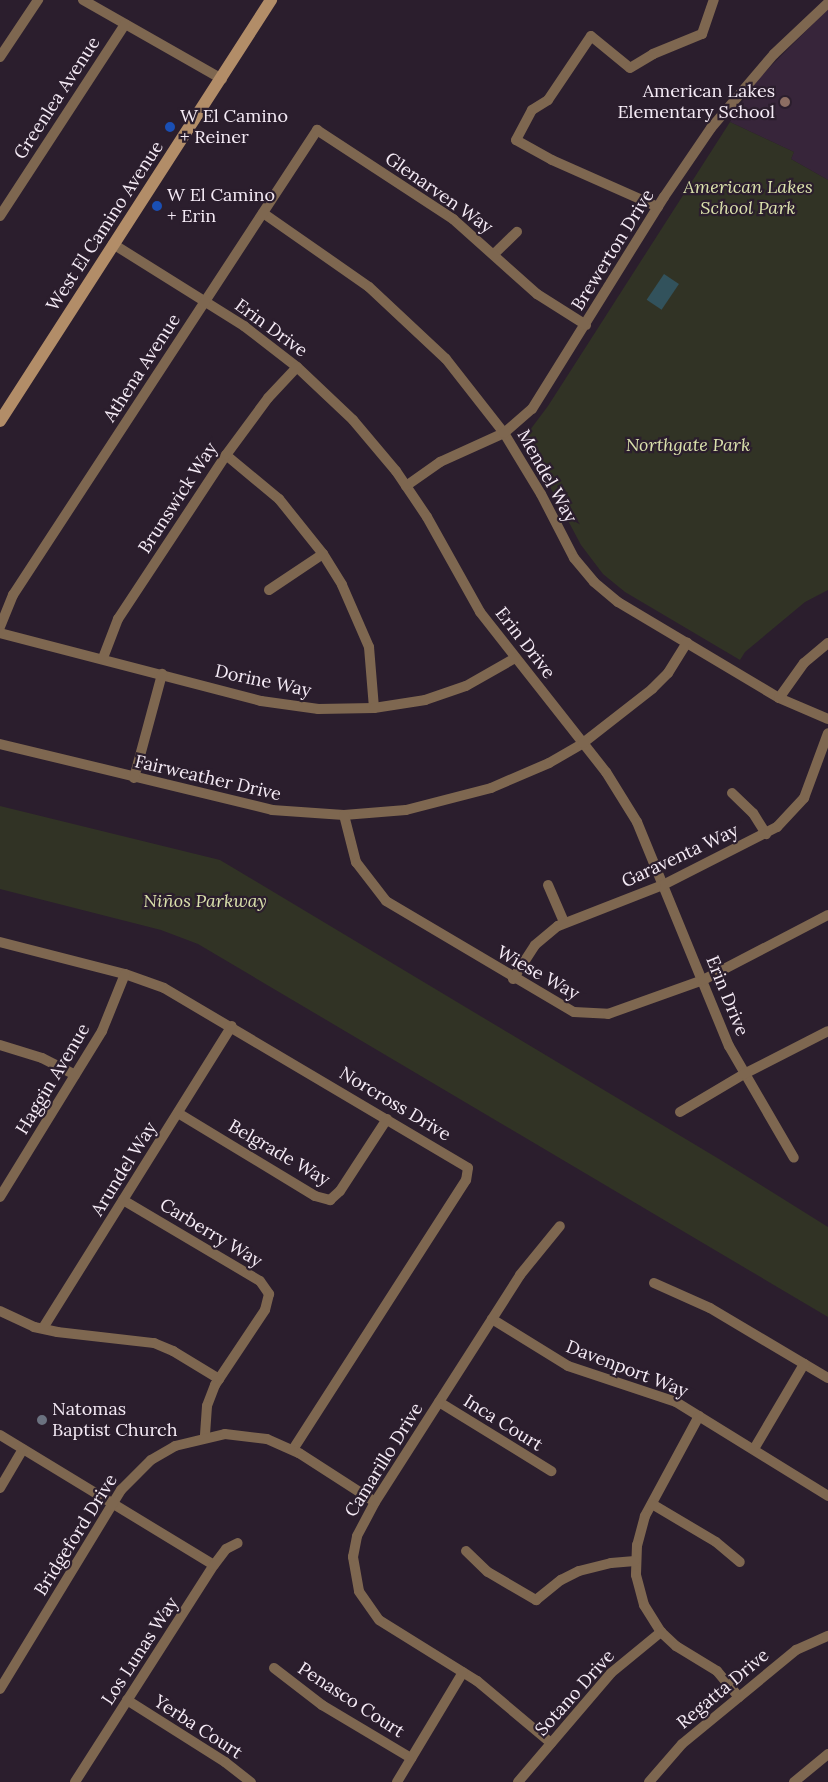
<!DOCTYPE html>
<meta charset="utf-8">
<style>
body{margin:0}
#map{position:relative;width:828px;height:1782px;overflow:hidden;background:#2b1e2d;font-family:Lora,serif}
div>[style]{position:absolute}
.built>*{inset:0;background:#37253a}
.green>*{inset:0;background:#313325}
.water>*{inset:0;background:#32525c;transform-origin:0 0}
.street>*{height:10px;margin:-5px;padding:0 5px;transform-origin:5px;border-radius:5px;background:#7e6750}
.secondary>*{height:12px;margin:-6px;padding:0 6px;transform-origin:6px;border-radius:6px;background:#b28d68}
.dots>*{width:14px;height:14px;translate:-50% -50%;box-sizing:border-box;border:2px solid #2b1e2d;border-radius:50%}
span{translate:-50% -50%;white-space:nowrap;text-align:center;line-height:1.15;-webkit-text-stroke:4.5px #2b1e2d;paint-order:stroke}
.poi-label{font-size:18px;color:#f5ebf6}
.right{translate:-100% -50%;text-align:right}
.left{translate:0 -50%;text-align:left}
.street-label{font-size:18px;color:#f5ebf6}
.park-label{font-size:18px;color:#dae1ac;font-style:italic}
</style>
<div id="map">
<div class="built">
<i style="clip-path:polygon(828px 9px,828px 180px,791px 159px,794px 152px,730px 122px,754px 83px)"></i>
</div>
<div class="green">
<i style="clip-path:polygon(730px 122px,794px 152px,791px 159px,828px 180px,828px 590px,805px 602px,745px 652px,740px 660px,625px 592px,603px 574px,581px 545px,524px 438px,548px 406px)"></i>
<i style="clip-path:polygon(0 806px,220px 860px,719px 1159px,828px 1227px,828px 1317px,198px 944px,161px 930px,0 889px)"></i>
</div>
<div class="water">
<i style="left:664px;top:274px;width:18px;height:31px;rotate:34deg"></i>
</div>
<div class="street">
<i style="left:83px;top:0;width:160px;rotate:29.6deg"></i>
<i style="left:0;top:57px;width:69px;rotate:-56.3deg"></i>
<i style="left:658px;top:207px;width:116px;rotate:-156.1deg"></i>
<i style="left:552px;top:160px;width:41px;rotate:-150.9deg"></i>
<i style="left:516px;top:140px;width:34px;rotate:-62deg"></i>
<i style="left:532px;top:110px;width:19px;rotate:-32deg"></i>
<i style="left:548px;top:100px;width:77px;rotate:-56.1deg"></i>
<i style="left:591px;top:36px;width:50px;rotate:39.4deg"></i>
<i style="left:630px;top:68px;width:27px;rotate:-31deg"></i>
<i style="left:653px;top:54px;width:53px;rotate:-22.2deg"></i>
<i style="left:702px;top:34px;width:36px;rotate:-71deg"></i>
<i style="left:263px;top:213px;width:129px;rotate:34.9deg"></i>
<i style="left:369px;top:287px;width:105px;rotate:43.1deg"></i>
<i style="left:446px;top:359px;width:94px;rotate:51.9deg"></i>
<i style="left:504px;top:433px;width:71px;rotate:58.8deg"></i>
<i style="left:541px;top:494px;width:72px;rotate:62.7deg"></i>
<i style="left:574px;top:558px;width:31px;rotate:50deg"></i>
<i style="left:594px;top:582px;width:31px;rotate:40deg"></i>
<i style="left:618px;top:602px;width:187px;rotate:30.8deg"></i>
<i style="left:779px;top:698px;width:53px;rotate:23.2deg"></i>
<i style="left:0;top:216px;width:229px;rotate:-56.9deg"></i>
<i style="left:113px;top:244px;width:155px;rotate:32deg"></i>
<i style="left:244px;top:326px;width:67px;rotate:37.7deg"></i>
<i style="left:297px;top:367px;width:77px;rotate:43.4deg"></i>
<i style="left:353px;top:420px;width:67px;rotate:49.9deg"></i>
<i style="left:396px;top:471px;width:55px;rotate:56deg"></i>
<i style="left:427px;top:517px;width:109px;rotate:60.8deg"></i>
<i style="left:480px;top:612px;width:204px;rotate:51.8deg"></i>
<i style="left:606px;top:772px;width:59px;rotate:58.2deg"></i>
<i style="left:637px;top:822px;width:242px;rotate:67.7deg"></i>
<i style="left:729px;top:1046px;width:129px;rotate:59.9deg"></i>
<i style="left:494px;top:254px;width:32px;rotate:-44deg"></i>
<i style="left:226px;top:455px;width:69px;rotate:39.7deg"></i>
<i style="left:279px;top:499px;width:70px;rotate:51.3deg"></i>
<i style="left:323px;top:554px;width:36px;rotate:58deg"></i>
<i style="left:342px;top:585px;width:68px;rotate:66.5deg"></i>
<i style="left:369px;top:647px;width:61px;rotate:85.3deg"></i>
<i style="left:406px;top:486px;width:42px;rotate:-35.2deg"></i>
<i style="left:440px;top:462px;width:70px;rotate:-24.4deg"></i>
<i style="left:504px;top:433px;width:37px;rotate:-41deg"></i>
<i style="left:532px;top:409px;width:250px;rotate:-58.1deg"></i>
<i style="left:664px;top:197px;width:83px;rotate:-55.7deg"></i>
<i style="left:711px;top:128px;width:97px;rotate:-49.6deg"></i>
<i style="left:774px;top:54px;width:74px;rotate:-43.4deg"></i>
<i style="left:269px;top:590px;width:65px;rotate:-33.7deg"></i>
<i style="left:0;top:627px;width:35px;rotate:-68deg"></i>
<i style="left:13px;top:595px;width:556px;rotate:-56.82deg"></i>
<i style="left:317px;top:130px;width:163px;rotate:33.2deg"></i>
<i style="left:453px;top:219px;width:113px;rotate:41.8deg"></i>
<i style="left:537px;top:294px;width:58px;rotate:32.3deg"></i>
<i style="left:0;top:633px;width:270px;rotate:14.6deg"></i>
<i style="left:261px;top:701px;width:58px;rotate:8deg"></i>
<i style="left:318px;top:709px;width:56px;rotate:-1deg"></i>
<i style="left:374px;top:708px;width:52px;rotate:-8.9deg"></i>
<i style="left:425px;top:700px;width:43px;rotate:-18.9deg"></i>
<i style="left:466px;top:686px;width:56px;rotate:-29.7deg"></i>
<i style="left:103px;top:658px;width:42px;rotate:-69deg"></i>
<i style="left:118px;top:619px;width:196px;rotate:-56.6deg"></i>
<i style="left:226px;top:455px;width:71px;rotate:-53.6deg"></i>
<i style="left:268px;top:398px;width:42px;rotate:-46.9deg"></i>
<i style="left:779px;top:698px;width:43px;rotate:-54.5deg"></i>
<i style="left:804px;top:663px;width:31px;rotate:-40deg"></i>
<i style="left:0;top:744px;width:280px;rotate:13.6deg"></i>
<i style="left:272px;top:810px;width:72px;rotate:4deg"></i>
<i style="left:344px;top:815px;width:62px;rotate:-4.6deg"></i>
<i style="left:406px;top:810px;width:88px;rotate:-14.5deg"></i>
<i style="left:491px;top:788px;width:63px;rotate:-23.3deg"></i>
<i style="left:549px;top:763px;width:39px;rotate:-30deg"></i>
<i style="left:583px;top:743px;width:88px;rotate:-38deg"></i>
<i style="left:652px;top:689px;width:23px;rotate:-45deg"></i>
<i style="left:668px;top:673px;width:36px;rotate:-58deg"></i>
<i style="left:134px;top:778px;width:108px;rotate:-74.9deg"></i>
<i style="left:732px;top:793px;width:29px;rotate:44deg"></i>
<i style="left:753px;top:813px;width:25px;rotate:58deg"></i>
<i style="left:344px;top:815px;width:49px;rotate:75.7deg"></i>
<i style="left:356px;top:862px;width:49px;rotate:52.4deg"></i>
<i style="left:386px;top:901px;width:218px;rotate:30.6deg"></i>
<i style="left:574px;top:1012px;width:34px;rotate:3deg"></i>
<i style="left:608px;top:1014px;width:101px;rotate:-19.7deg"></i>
<i style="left:703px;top:980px;width:141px;rotate:-27.5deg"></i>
<i style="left:548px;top:885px;width:40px;rotate:66.6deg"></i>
<i style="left:0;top:942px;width:129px;rotate:14.4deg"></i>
<i style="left:125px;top:974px;width:41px;rotate:19.7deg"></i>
<i style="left:164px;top:988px;width:353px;rotate:30.6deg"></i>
<i style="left:468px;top:1168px;width:12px;rotate:99deg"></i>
<i style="left:466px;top:1180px;width:320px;rotate:122.7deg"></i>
<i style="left:513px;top:979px;width:40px;rotate:-57.1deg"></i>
<i style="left:535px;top:945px;width:30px;rotate:-40deg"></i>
<i style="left:558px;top:926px;width:115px;rotate:-21.4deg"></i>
<i style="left:665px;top:884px;width:126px;rotate:-27deg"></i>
<i style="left:777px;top:827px;width:40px;rotate:-47deg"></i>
<i style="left:804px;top:798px;width:69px;rotate:-69.7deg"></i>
<i style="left:0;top:1045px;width:44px;rotate:17.2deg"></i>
<i style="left:42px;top:1058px;width:37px;rotate:27deg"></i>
<i style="left:680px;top:1112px;width:74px;rotate:-30.7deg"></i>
<i style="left:744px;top:1074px;width:94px;rotate:-27.1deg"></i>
<i style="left:178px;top:1113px;width:160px;rotate:31.2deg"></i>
<i style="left:315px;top:1196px;width:16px;rotate:15deg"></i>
<i style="left:330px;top:1200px;width:13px;rotate:-42deg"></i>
<i style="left:340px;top:1191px;width:86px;rotate:-56.9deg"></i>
<i style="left:0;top:1197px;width:195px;rotate:-58.4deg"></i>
<i style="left:102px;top:1031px;width:61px;rotate:-68deg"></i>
<i style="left:123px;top:1200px;width:159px;rotate:30.6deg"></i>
<i style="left:260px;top:1281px;width:16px;rotate:55deg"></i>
<i style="left:269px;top:1294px;width:16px;rotate:104deg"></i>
<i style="left:265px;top:1310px;width:90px;rotate:123.7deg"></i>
<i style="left:215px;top:1385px;width:22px;rotate:111deg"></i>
<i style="left:207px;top:1406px;width:30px;rotate:94deg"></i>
<i style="left:654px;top:1283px;width:61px;rotate:24.1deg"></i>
<i style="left:710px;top:1308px;width:137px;rotate:30.7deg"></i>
<i style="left:0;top:1311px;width:38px;rotate:25deg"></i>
<i style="left:34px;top:1327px;width:24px;rotate:12deg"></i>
<i style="left:57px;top:1332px;width:98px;rotate:6.5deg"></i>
<i style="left:154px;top:1343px;width:21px;rotate:23deg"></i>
<i style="left:173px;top:1351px;width:54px;rotate:31.3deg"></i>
<i style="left:492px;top:1319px;width:89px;rotate:31.7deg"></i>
<i style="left:568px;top:1366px;width:114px;rotate:18.4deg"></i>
<i style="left:676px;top:1402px;width:179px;rotate:31.7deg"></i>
<i style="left:43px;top:1328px;width:356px;rotate:-58deg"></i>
<i style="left:439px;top:1402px;width:132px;rotate:31.6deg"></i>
<i style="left:699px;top:1416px;width:114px;rotate:118.4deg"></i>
<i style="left:645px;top:1516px;width:30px;rotate:105deg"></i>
<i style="left:637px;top:1545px;width:30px;rotate:92deg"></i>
<i style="left:636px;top:1575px;width:31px;rotate:75deg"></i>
<i style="left:644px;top:1605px;width:32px;rotate:58deg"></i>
<i style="left:661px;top:1632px;width:21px;rotate:43deg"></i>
<i style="left:676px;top:1646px;width:48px;rotate:31.4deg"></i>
<i style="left:717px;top:1671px;width:34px;rotate:50deg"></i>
<i style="left:0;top:1435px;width:250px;rotate:31.3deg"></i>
<i style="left:754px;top:1449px;width:99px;rotate:-59.5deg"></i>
<i style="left:0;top:1488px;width:45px;rotate:-59.5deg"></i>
<i style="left:652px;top:1504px;width:74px;rotate:30.7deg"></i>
<i style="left:716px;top:1542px;width:31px;rotate:40deg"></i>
<i style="left:466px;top:1551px;width:30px;rotate:44deg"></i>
<i style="left:488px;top:1572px;width:56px;rotate:30.3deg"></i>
<i style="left:536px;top:1600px;width:32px;rotate:-39deg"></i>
<i style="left:561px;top:1580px;width:20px;rotate:-27deg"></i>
<i style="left:579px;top:1571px;width:33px;rotate:-14deg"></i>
<i style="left:611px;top:1563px;width:24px;rotate:-5deg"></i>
<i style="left:274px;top:1668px;width:61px;rotate:37.6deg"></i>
<i style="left:322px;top:1705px;width:104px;rotate:30.8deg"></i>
<i style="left:0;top:1689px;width:233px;rotate:-58.7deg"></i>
<i style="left:121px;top:1490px;width:42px;rotate:-45deg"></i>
<i style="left:151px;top:1460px;width:28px;rotate:-30deg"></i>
<i style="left:175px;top:1446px;width:51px;rotate:-13.5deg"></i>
<i style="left:225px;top:1434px;width:42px;rotate:6.8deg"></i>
<i style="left:267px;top:1439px;width:35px;rotate:24deg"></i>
<i style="left:299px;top:1453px;width:90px;rotate:32.8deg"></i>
<i style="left:127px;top:1700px;width:116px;rotate:32.3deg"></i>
<i style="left:225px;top:1762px;width:33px;rotate:38deg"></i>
<i style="left:551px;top:1743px;width:97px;rotate:-140deg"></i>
<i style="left:477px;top:1681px;width:115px;rotate:-148.1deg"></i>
<i style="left:379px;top:1620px;width:35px;rotate:-125deg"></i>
<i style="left:359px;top:1591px;width:35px;rotate:-100deg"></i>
<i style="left:353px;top:1557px;width:21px;rotate:-79deg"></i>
<i style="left:357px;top:1536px;width:38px;rotate:-62deg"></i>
<i style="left:375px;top:1502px;width:269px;rotate:-57.4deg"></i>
<i style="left:520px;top:1275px;width:63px;rotate:-50.8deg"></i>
<i style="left:75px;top:1782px;width:258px;rotate:-57.4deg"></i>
<i style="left:214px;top:1565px;width:20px;rotate:-53deg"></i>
<i style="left:226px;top:1549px;width:13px;rotate:-27deg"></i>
<i style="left:397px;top:1782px;width:128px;rotate:-59deg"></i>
<i style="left:518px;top:1782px;width:143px;rotate:-49.5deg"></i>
<i style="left:611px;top:1673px;width:65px;rotate:-39.4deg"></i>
<i style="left:649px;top:1782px;width:50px;rotate:-49deg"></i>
<i style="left:682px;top:1744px;width:148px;rotate:-39.5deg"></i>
<i style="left:796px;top:1650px;width:35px;rotate:-24deg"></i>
<i style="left:794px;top:1782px;width:44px;rotate:-39.5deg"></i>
</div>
<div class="secondary">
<i style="left:0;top:421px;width:501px;rotate:-57.23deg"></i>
</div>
<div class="dots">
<i style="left:785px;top:102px;background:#8d6e63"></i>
<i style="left:170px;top:127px;background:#1a4fb4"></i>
<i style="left:157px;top:206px;background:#1a4fb4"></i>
<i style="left:42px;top:1420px;background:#6b7280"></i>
</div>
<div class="poi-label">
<span class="right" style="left:775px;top:102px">American Lakes<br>Elementary School</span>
<span class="left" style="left:180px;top:127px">W El Camino<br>+ Reiner</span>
<span class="left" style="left:167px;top:206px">W El Camino<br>+ Erin</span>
<span class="left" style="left:52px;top:1420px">Natomas<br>Baptist Church</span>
</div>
<div class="street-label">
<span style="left:57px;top:98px;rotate:-57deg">Greenlea Avenue</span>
<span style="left:439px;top:193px;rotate:35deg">Glenarven Way</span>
<span style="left:105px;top:226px;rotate:-57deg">West El Camino Avenue</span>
<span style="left:613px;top:250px;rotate:-58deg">Brewerton Drive</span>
<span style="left:271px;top:328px;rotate:36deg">Erin Drive</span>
<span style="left:142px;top:368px;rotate:-57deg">Athena Avenue</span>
<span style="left:547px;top:476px;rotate:61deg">Mendel Way</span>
<span style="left:178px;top:498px;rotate:-57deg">Brunswick Way</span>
<span style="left:525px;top:643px;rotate:52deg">Erin Drive</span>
<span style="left:263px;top:681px;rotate:12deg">Dorine Way</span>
<span style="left:208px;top:778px;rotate:13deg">Fairweather Drive</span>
<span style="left:680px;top:856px;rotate:-25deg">Garaventa Way</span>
<span style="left:538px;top:973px;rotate:29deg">Wiese Way</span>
<span style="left:727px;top:996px;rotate:68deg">Erin Drive</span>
<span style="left:53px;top:1079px;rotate:-59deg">Haggin Avenue</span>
<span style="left:395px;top:1104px;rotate:31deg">Norcross Drive</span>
<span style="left:279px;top:1153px;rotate:30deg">Belgrade Way</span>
<span style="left:124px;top:1169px;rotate:-58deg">Arundel Way</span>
<span style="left:211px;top:1233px;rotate:31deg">Carberry Way</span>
<span style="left:627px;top:1369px;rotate:21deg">Davenport Way</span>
<span style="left:503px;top:1423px;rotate:32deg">Inca Court</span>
<span style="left:384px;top:1460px;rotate:-58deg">Camarillo Drive</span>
<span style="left:76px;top:1535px;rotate:-58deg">Bridgeford Drive</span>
<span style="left:140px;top:1651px;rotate:-57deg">Los Lunas Way</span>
<span style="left:723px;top:1689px;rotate:-40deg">Regatta Drive</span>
<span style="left:575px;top:1693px;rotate:-48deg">Sotano Drive</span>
<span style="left:351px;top:1700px;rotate:33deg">Penasco Court</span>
<span style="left:198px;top:1727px;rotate:33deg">Yerba Court</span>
</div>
<div class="park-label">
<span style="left:748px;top:198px">American Lakes<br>School Park</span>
<span style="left:688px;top:445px">Northgate Park</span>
<span style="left:205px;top:901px">Niños Parkway</span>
</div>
</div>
